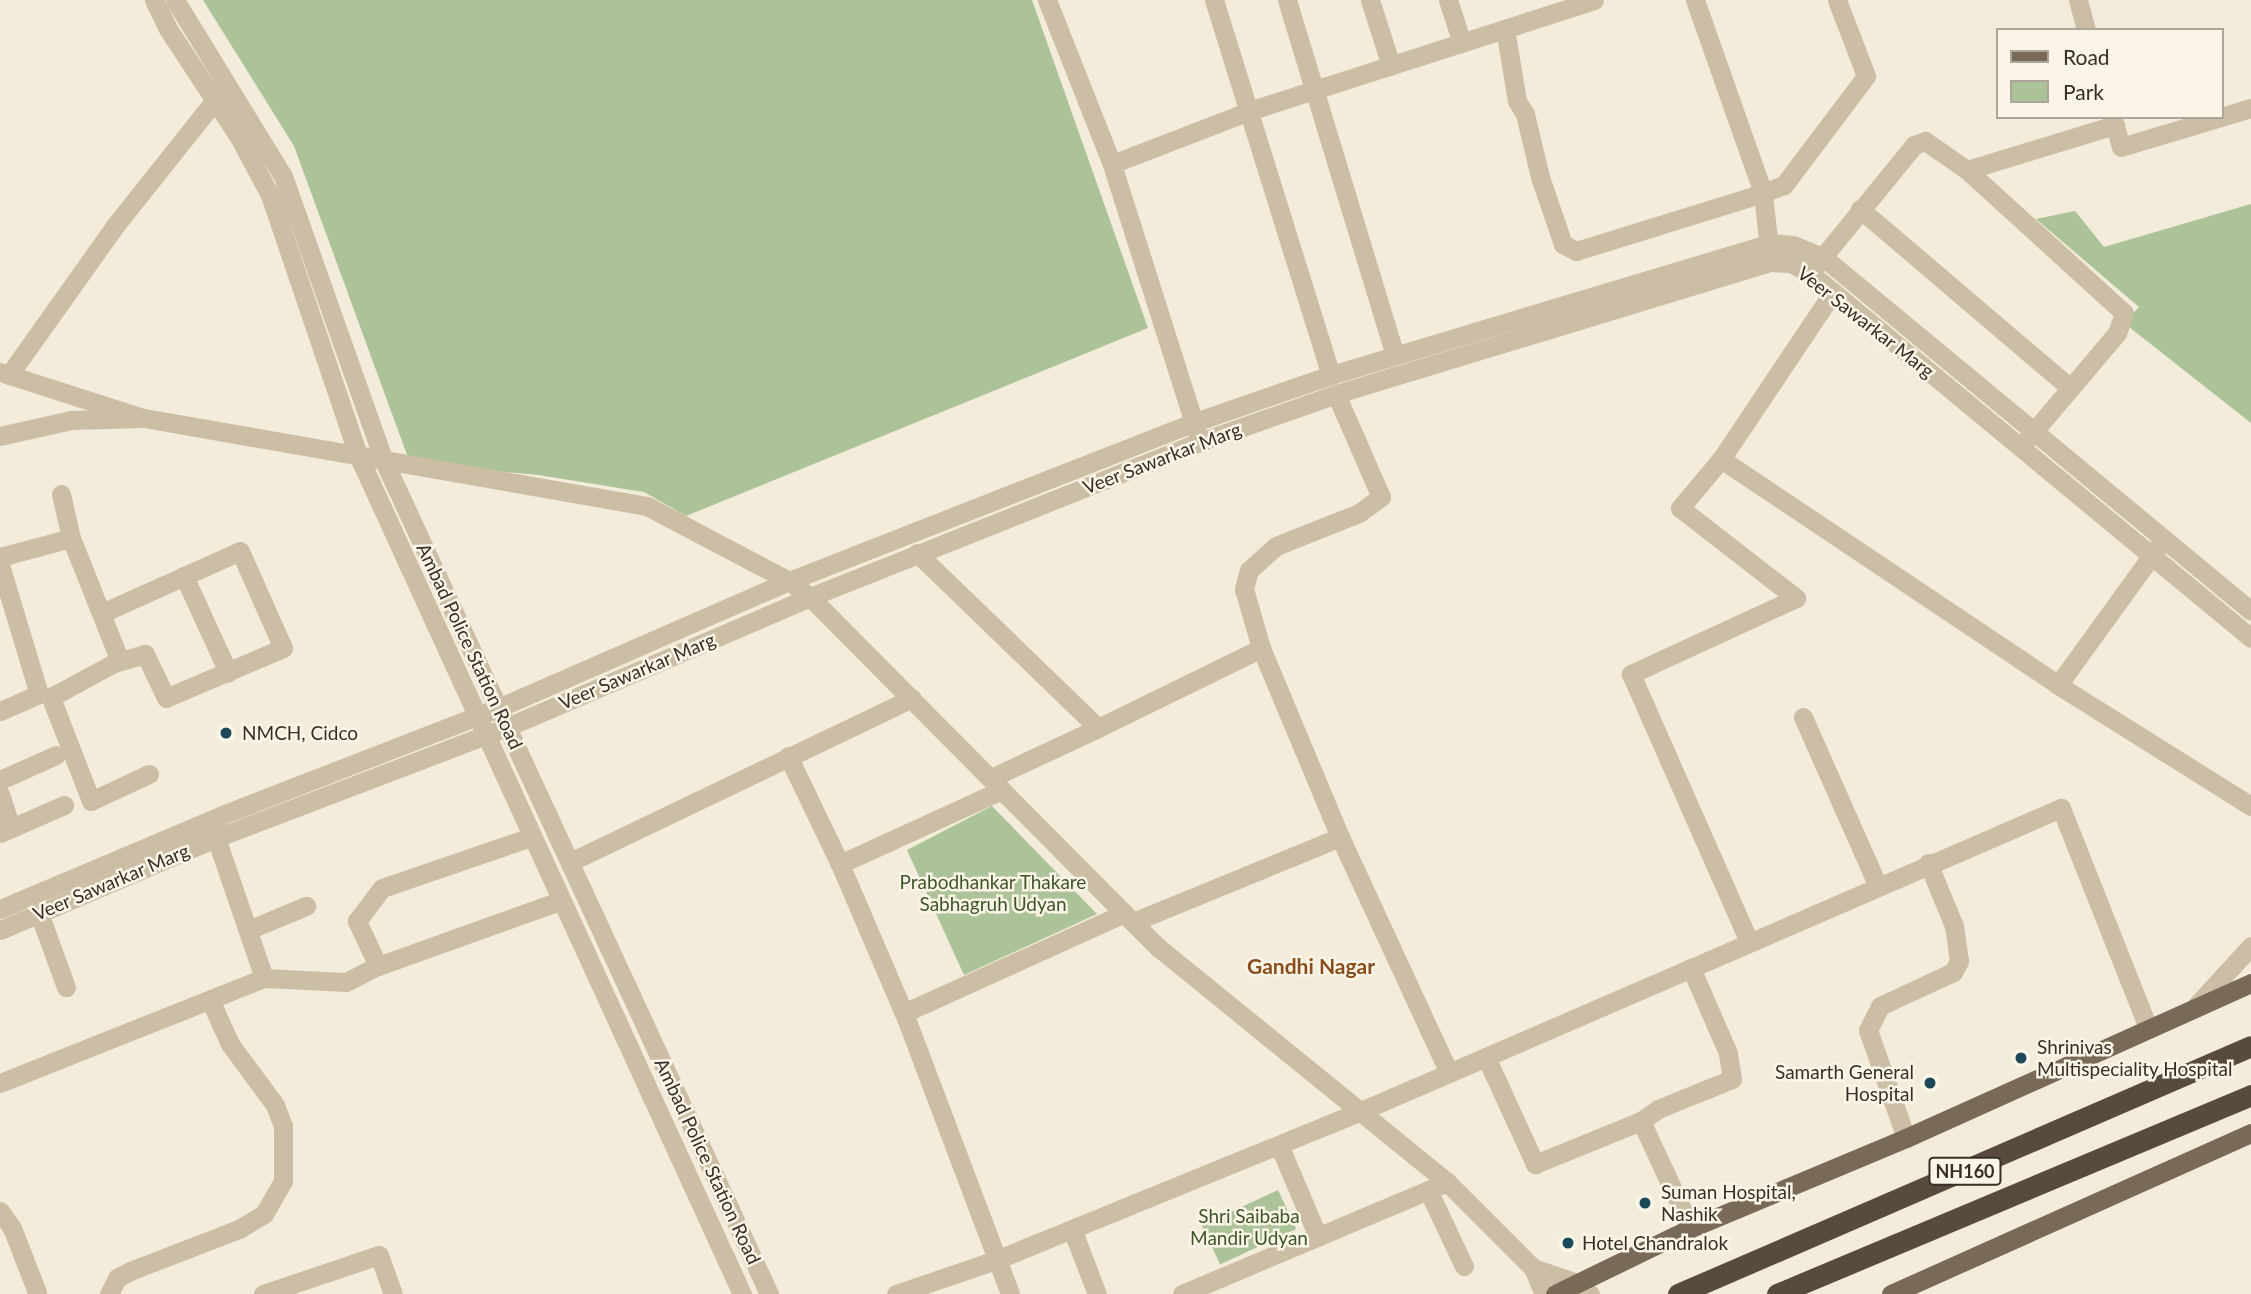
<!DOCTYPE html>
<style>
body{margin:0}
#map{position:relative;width:2251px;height:1294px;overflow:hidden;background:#f3ecda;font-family:Lato,sans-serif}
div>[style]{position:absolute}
.green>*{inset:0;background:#acc299;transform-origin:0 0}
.minor>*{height:19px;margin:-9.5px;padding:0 9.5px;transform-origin:9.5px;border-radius:9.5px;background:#cbbea5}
.tertiary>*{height:19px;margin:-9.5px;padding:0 9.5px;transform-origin:9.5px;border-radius:9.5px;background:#cbbea5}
.primary>*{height:19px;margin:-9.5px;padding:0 9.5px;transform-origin:9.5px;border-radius:9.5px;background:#796a57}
.motorway>*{height:21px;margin:-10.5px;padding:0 10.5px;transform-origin:10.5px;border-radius:10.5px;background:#584b3d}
.dots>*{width:19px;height:19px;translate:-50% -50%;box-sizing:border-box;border:4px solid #faf5e6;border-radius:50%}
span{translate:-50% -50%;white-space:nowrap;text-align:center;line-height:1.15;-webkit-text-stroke:5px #faf5e6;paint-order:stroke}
.shield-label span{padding:2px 5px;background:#faf5e6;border:2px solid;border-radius:5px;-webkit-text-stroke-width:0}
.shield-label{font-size:18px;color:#372f27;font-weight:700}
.street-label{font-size:19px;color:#372f27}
.poi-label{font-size:19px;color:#372f27}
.left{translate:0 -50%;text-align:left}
.right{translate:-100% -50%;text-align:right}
.park-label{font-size:19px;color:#3c5629}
.neighbourhood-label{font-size:21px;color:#894d1c;font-weight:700}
.legend{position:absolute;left:1996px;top:28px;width:228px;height:91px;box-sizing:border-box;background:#faf5e6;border:2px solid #aca69a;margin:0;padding:9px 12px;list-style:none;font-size:21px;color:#372f27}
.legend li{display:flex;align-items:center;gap:14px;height:35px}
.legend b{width:35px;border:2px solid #aca69a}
</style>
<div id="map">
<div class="green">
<i style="clip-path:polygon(203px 0,1032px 0,1148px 328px,686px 516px,644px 492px,538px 475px,410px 463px,294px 146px)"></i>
<i style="clip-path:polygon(2251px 204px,2251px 423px,2124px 323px,2139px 307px,2036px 219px,2075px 211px,2104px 247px)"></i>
<i style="clip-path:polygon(992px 806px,1097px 914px,964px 975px,907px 850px)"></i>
<i style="left:1278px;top:1190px;width:43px;height:84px;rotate:65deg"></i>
</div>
<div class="minor">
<i style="left:1047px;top:0;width:176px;rotate:68.4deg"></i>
<i style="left:1214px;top:0;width:393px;rotate:72.7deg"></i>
<i style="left:1287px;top:0;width:371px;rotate:73.1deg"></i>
<i style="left:1370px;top:0;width:69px;rotate:72.3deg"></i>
<i style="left:1448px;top:0;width:45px;rotate:72deg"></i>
<i style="left:2078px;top:0;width:31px;rotate:75deg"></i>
<i style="left:1505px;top:29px;width:73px;rotate:80.5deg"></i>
<i style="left:1517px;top:101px;width:15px;rotate:58deg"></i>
<i style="left:1525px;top:114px;width:65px;rotate:76.6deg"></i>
<i style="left:1540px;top:177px;width:71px;rotate:71.1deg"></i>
<i style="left:1563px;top:244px;width:15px;rotate:28deg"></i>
<i style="left:1576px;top:251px;width:196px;rotate:-17.2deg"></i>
<i style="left:1763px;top:193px;width:205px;rotate:-109.4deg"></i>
<i style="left:2112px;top:117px;width:31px;rotate:73deg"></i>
<i style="left:2121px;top:147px;width:104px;rotate:-16.7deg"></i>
<i style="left:2221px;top:117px;width:31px;rotate:-17deg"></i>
<i style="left:1967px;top:170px;width:155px;rotate:-16.9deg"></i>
<i style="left:1860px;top:209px;width:276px;rotate:40.4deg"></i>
<i style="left:1770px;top:259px;width:66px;rotate:-96.1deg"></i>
<i style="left:1763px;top:193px;width:22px;rotate:-21deg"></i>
<i style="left:1784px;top:185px;width:136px;rotate:-53deg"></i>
<i style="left:1866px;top:76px;width:81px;rotate:-110.9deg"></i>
<i style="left:1813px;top:269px;width:160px;rotate:-50.8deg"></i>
<i style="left:1914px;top:145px;width:12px;rotate:-20deg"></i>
<i style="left:1925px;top:141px;width:51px;rotate:34.6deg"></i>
<i style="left:1967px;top:170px;width:212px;rotate:42.3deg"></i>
<i style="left:2124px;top:313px;width:21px;rotate:109deg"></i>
<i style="left:2117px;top:333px;width:143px;rotate:130.2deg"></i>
<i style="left:1833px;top:292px;width:201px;rotate:123.8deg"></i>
<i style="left:1721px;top:459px;width:406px;rotate:33.8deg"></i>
<i style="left:2058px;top:685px;width:228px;rotate:32.1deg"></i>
<i style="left:0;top:372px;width:147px;rotate:17.8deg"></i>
<i style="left:9px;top:375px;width:181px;rotate:-54.6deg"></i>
<i style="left:114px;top:227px;width:162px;rotate:-51.5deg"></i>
<i style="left:1336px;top:394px;width:112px;rotate:66.4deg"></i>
<i style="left:1381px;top:497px;width:27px;rotate:144deg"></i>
<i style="left:1359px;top:513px;width:89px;rotate:158.3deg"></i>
<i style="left:1276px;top:546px;width:36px;rotate:138deg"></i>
<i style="left:1249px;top:570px;width:20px;rotate:105deg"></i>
<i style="left:1244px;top:589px;width:61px;rotate:73.9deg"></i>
<i style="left:1261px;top:648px;width:205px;rotate:67.3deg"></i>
<i style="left:1340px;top:837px;width:260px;rotate:65.2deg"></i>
<i style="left:1200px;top:442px;width:292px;rotate:-107.6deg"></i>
<i style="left:1112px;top:164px;width:150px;rotate:-21.1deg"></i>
<i style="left:1252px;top:110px;width:359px;rotate:-17.8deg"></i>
<i style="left:1721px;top:459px;width:64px;rotate:129.9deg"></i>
<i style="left:1680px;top:508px;width:147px;rotate:37.8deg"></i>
<i style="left:1796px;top:598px;width:182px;rotate:155.3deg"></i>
<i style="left:1631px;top:674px;width:293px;rotate:66.2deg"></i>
<i style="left:71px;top:538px;width:127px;rotate:68.3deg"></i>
<i style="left:118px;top:656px;width:8px;rotate:120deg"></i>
<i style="left:114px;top:663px;width:69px;rotate:151.6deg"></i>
<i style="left:53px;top:696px;width:7px;rotate:90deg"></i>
<i style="left:53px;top:703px;width:105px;rotate:68.8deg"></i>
<i style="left:91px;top:801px;width:64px;rotate:-25deg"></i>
<i style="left:917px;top:553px;width:252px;rotate:44deg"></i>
<i style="left:1098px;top:728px;width:182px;rotate:-26.1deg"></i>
<i style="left:0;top:557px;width:73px;rotate:-15deg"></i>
<i style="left:71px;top:538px;width:45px;rotate:-102.8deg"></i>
<i style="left:0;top:565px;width:135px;rotate:73.2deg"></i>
<i style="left:39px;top:694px;width:43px;rotate:156.4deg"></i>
<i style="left:184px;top:576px;width:106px;rotate:65.4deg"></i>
<i style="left:102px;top:613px;width:151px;rotate:-24.2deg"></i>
<i style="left:240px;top:551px;width:106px;rotate:66.1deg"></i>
<i style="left:283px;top:648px;width:127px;rotate:156.9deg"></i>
<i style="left:166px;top:698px;width:49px;rotate:-115.5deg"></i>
<i style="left:145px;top:654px;width:32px;rotate:164deg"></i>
<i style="left:2058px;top:685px;width:174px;rotate:-54.1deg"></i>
<i style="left:1803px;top:717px;width:183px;rotate:66.1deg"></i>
<i style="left:788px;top:756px;width:120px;rotate:64.3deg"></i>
<i style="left:840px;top:864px;width:178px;rotate:-24.6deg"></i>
<i style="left:991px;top:778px;width:118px;rotate:-25deg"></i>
<i style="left:0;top:780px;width:61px;rotate:-24.1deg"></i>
<i style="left:0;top:794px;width:36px;rotate:72deg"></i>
<i style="left:0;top:833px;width:70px;rotate:-23.6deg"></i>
<i style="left:570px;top:862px;width:379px;rotate:-25.6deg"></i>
<i style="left:840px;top:864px;width:162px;rotate:66.8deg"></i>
<i style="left:904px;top:1013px;width:242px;rotate:-24.4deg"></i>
<i style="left:39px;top:913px;width:79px;rotate:70deg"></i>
<i style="left:1133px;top:922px;width:224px;rotate:-22.3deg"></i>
<i style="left:248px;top:930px;width:63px;rotate:-22.5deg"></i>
<i style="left:378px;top:966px;width:50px;rotate:-115deg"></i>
<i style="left:357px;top:921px;width:41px;rotate:-52.9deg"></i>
<i style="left:382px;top:888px;width:157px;rotate:-18.9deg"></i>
<i style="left:264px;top:978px;width:82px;rotate:2.8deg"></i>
<i style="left:346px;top:982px;width:36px;rotate:-27deg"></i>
<i style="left:378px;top:966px;width:193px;rotate:-19.7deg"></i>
<i style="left:904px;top:1013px;width:300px;rotate:69.3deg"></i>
<i style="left:1486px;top:1057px;width:118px;rotate:65.4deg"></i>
<i style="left:1535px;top:1164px;width:114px;rotate:-22.1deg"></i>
<i style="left:1641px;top:1121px;width:21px;rotate:-35deg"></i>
<i style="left:1658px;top:1109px;width:80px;rotate:-22.1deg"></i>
<i style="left:1732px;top:1079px;width:26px;rotate:-99deg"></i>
<i style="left:1728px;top:1053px;width:93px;rotate:-113.5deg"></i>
<i style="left:0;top:1083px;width:284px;rotate:-21.7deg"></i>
<i style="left:264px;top:978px;width:148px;rotate:-108.9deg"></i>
<i style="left:1641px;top:1121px;width:118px;rotate:65deg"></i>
<i style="left:1906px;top:1138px;width:114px;rotate:-109.4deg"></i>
<i style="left:1868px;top:1030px;width:27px;rotate:-63deg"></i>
<i style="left:1880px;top:1006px;width:81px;rotate:-25deg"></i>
<i style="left:1953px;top:972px;width:13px;rotate:-61deg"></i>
<i style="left:1959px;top:961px;width:35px;rotate:-98deg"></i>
<i style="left:1954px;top:926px;width:68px;rotate:-112.4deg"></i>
<i style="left:1279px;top:1145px;width:100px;rotate:67deg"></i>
<i style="left:1428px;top:1190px;width:84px;rotate:64.7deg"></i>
<i style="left:0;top:1211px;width:21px;rotate:55deg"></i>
<i style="left:12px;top:1228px;width:69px;rotate:68.7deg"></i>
<i style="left:1072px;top:1229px;width:70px;rotate:69deg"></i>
<i style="left:109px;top:1294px;width:18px;rotate:-63deg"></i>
<i style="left:117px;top:1278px;width:15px;rotate:-28deg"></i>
<i style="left:130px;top:1271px;width:117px;rotate:-21.1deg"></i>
<i style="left:239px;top:1229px;width:29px;rotate:-31deg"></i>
<i style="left:264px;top:1214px;width:38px;rotate:-60deg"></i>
<i style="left:283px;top:1181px;width:55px;rotate:-90deg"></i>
<i style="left:283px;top:1126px;width:22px;rotate:-111deg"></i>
<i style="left:275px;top:1105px;width:76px;rotate:-126.4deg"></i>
<i style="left:230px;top:1044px;width:48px;rotate:-114.4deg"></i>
<i style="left:263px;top:1294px;width:122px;rotate:-18.6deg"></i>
<i style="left:379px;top:1255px;width:41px;rotate:70.3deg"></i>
<i style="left:896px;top:1294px;width:106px;rotate:-18.8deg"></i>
<i style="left:996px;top:1260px;width:394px;rotate:-22.2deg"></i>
<i style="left:1361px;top:1111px;width:763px;rotate:-23.41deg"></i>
<i style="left:2061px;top:808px;width:237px;rotate:68.4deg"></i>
<i style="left:1182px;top:1294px;width:288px;rotate:-22.9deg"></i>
</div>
<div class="tertiary">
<i style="left:154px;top:0;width:32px;rotate:64deg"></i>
<i style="left:168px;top:29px;width:129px;rotate:56.7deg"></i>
<i style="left:239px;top:137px;width:66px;rotate:61.9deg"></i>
<i style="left:270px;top:195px;width:274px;rotate:71.3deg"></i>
<i style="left:358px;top:455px;width:923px;rotate:65.41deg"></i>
<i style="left:175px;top:0;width:206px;rotate:58.5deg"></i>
<i style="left:283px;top:176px;width:302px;rotate:70.5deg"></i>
<i style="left:384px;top:461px;width:918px;rotate:65.19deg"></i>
<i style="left:0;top:436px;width:73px;rotate:-12.7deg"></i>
<i style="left:71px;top:420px;width:73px;rotate:-1.6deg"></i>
<i style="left:144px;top:418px;width:511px;rotate:9.92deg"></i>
<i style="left:647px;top:506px;width:161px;rotate:27.8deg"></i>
<i style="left:789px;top:581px;width:26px;rotate:37deg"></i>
<i style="left:810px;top:597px;width:495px;rotate:45.2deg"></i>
<i style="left:1159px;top:948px;width:371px;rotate:39.1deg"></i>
<i style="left:1447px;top:1182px;width:122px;rotate:45deg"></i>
<i style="left:1533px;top:1268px;width:28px;rotate:67deg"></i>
<i style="left:0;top:909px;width:241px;rotate:-22.9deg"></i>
<i style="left:222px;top:815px;width:296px;rotate:-21.2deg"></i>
<i style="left:498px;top:708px;width:318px;rotate:-23.6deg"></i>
<i style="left:789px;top:581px;width:433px;rotate:-21.4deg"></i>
<i style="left:1192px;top:423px;width:147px;rotate:-19.1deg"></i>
<i style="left:1331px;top:375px;width:459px;rotate:-16.7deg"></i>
<i style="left:1771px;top:243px;width:22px;rotate:5deg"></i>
<i style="left:1793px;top:245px;width:32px;rotate:22deg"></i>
<i style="left:1823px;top:257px;width:555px;rotate:39.59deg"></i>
<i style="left:0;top:930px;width:235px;rotate:-23.1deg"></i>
<i style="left:216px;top:838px;width:311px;rotate:-20.9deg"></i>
<i style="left:507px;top:727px;width:330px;rotate:-23.2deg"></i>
<i style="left:810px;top:597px;width:420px;rotate:-21.7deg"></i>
<i style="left:1200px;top:442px;width:144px;rotate:-19.4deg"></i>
<i style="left:1336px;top:394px;width:454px;rotate:-16.9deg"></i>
<i style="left:1770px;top:262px;width:21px;rotate:3deg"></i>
<i style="left:1791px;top:263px;width:21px;rotate:28deg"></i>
<i style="left:1810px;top:273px;width:572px;rotate:39.61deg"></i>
<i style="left:2196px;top:1006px;width:81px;rotate:-47.5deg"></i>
<i style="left:1533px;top:1268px;width:46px;rotate:18.8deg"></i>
<i style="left:1577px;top:1283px;width:17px;rotate:40deg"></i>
</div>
<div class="primary">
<i style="left:1555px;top:1294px;width:151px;rotate:-25.9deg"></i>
<i style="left:1691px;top:1228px;width:233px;rotate:-22.7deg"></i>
<i style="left:1906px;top:1138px;width:378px;rotate:-24.2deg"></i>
<i style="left:1891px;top:1294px;width:394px;rotate:-24.1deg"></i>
</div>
<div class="motorway">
<i style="left:1678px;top:1294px;width:624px;rotate:-23.4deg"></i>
<i style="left:1777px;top:1294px;width:514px;rotate:-22.77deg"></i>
</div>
<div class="dots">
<i style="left:226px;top:733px;background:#1b495a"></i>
<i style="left:2021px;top:1058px;background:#1b495a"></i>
<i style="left:1930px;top:1083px;background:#1b495a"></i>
<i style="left:1645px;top:1203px;background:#1b495a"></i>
<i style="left:1568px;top:1243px;background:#1b495a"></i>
</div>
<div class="shield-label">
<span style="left:1965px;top:1171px">NH160</span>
</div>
<div class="street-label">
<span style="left:1866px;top:322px;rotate:38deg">Veer Sawarkar Marg</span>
<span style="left:1162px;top:458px;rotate:-21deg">Veer Sawarkar Marg</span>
<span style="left:470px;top:646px;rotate:65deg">Ambad Police Station Road</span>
<span style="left:637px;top:671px;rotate:-23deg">Veer Sawarkar Marg</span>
<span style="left:111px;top:882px;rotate:-23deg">Veer Sawarkar Marg</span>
<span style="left:708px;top:1161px;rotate:65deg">Ambad Police Station Road</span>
</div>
<div class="poi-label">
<span class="left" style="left:242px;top:733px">NMCH, Cidco</span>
<span class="left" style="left:2037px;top:1058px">Shrinivas<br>Multispeciality Hospital</span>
<span class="right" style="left:1914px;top:1083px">Samarth General<br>Hospital</span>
<span class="left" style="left:1661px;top:1203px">Suman Hospital,<br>Nashik</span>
<span class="left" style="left:1582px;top:1243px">Hotel Chandralok</span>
</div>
<div class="park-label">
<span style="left:993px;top:893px">Prabodhankar Thakare<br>Sabhagruh Udyan</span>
<span style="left:1249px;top:1227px">Shri Saibaba<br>Mandir Udyan</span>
</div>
<div class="neighbourhood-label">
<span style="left:1311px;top:966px">Gandhi Nagar</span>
</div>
<ul class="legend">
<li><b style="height:9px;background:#796a57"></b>Road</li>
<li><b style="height:19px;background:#acc299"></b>Park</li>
</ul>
</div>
